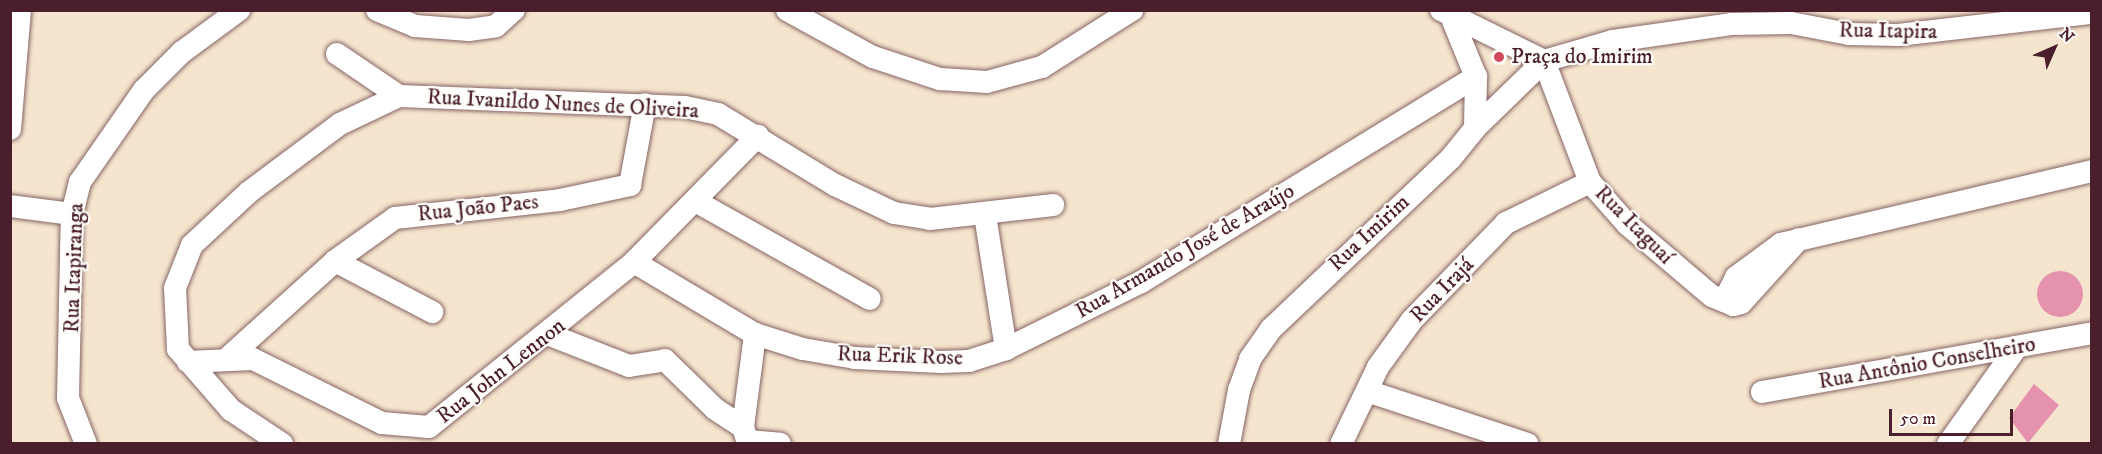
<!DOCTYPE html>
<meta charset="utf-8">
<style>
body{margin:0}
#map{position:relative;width:2102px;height:454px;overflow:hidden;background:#f6e5ce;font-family:"IM FELL DW Pica",serif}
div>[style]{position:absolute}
.building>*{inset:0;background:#e492ae}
.round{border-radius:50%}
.roads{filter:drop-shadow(0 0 2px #866464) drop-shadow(0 0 2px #866464)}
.minor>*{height:22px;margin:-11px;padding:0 11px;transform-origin:11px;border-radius:11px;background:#fff}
.dots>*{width:16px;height:16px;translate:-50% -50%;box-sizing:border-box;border:3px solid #fdfcf7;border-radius:50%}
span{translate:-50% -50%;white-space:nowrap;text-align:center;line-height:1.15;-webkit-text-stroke:4.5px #fdfcf7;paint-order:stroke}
.street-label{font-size:22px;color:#4a1f2b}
.poi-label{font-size:22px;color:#4a1f2b}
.left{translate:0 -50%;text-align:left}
.frame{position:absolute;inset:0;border:12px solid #4a1f2b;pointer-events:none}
.north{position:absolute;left:2024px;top:18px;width:60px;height:60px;-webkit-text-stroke:4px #fdfcf7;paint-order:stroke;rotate:45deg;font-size:16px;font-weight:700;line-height:24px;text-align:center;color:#4a1f2b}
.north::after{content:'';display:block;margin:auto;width:21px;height:27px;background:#4a1f2b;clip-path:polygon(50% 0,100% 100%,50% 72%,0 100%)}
.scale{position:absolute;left:1889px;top:409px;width:124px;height:27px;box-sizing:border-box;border:3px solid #4a1f2b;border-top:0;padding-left:8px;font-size:18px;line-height:21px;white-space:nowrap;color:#4a1f2b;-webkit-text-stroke:4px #fdfcf7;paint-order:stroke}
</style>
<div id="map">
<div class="building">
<i class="round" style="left:2037px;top:271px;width:46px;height:46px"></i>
<i style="clip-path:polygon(2034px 384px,2059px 405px,2028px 443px,2009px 418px)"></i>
</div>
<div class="roads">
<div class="minor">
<i style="left:377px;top:10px;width:41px;rotate:22.8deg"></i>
<i style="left:415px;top:26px;width:54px;rotate:4.2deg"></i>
<i style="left:469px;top:30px;width:27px;rotate:-8deg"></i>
<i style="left:496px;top:26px;width:24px;rotate:-42deg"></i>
<i style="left:787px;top:10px;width:98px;rotate:28.7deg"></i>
<i style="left:873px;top:57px;width:71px;rotate:18.2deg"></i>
<i style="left:940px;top:79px;width:47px;rotate:3.7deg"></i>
<i style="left:987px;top:82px;width:57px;rotate:-15.3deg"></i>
<i style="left:1042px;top:67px;width:107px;rotate:-32.3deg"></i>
<i style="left:1441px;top:10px;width:115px;rotate:26.3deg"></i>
<i style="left:337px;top:54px;width:75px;rotate:34.1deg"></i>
<i style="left:1544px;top:61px;width:129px;rotate:69.2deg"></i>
<i style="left:1590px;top:182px;width:56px;rotate:48.6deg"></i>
<i style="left:1627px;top:224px;width:111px;rotate:40.3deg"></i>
<i style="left:1712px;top:296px;width:23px;rotate:23deg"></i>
<i style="left:1733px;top:305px;width:8px;rotate:-14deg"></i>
<i style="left:1741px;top:303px;width:86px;rotate:-47.8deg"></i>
<i style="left:1475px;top:128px;width:96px;rotate:-44.2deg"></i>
<i style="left:1544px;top:61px;width:72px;rotate:-16.2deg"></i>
<i style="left:1613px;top:41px;width:119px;rotate:-8.2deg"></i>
<i style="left:1731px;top:24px;width:60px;rotate:-1deg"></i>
<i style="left:1791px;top:23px;width:59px;rotate:10.7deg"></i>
<i style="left:1849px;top:34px;width:49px;rotate:1.2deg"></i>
<i style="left:1898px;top:35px;width:195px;rotate:-6.5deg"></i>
<i style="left:10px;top:129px;width:119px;rotate:-85.2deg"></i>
<i style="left:697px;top:202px;width:198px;rotate:29.3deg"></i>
<i style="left:10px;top:206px;width:63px;rotate:7.4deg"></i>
<i style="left:985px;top:215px;width:136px;rotate:81.1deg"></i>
<i style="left:1006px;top:349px;width:151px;rotate:-26.4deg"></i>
<i style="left:1141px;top:282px;width:393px;rotate:-31.5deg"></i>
<i style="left:335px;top:261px;width:110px;rotate:27.7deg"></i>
<i style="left:634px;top:262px;width:141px;rotate:30.8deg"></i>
<i style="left:755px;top:334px;width:50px;rotate:17.4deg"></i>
<i style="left:803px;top:349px;width:53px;rotate:9.8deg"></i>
<i style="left:855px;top:358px;width:86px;rotate:2.7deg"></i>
<i style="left:941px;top:362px;width:28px;rotate:-2deg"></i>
<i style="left:969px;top:361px;width:39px;rotate:-18deg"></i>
<i style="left:1724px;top:301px;width:27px;rotate:-63deg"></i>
<i style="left:1736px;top:277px;width:56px;rotate:-36.3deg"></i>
<i style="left:1781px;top:244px;width:319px;rotate:-13.2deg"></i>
<i style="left:550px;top:335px;width:85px;rotate:21.4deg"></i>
<i style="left:629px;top:366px;width:36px;rotate:-9deg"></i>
<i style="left:665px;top:360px;width:70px;rotate:44.4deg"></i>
<i style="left:715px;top:409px;width:33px;rotate:33deg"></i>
<i style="left:230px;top:356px;width:142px;rotate:-42.1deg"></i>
<i style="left:335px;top:261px;width:74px;rotate:-35.6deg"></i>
<i style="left:395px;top:218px;width:166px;rotate:-6.2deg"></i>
<i style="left:560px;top:200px;width:72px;rotate:-12.1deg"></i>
<i style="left:630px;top:185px;width:82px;rotate:-79.5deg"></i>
<i style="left:188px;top:362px;width:65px;rotate:-2.6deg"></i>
<i style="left:253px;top:359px;width:144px;rotate:26.4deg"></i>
<i style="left:382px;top:423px;width:47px;rotate:4.9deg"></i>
<i style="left:429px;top:427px;width:263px;rotate:-38.8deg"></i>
<i style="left:634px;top:262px;width:177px;rotate:-45.5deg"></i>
<i style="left:1367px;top:391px;width:169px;rotate:18.3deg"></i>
<i style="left:1762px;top:392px;width:335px;rotate:-10.1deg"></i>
<i style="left:748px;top:441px;width:32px;rotate:5deg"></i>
<i style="left:86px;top:444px;width:49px;rotate:-111.4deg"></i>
<i style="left:68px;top:398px;width:184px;rotate:-88.8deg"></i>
<i style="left:72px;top:214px;width:33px;rotate:-76deg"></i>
<i style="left:80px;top:182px;width:112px;rotate:-55.2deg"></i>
<i style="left:144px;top:90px;width:54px;rotate:-45deg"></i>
<i style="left:182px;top:52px;width:71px;rotate:-36.4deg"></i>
<i style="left:282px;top:444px;width:61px;rotate:-146.3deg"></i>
<i style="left:231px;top:410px;width:81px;rotate:-131deg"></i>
<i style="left:178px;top:349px;width:61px;rotate:-92.8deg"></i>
<i style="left:175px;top:288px;width:46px;rotate:-68.4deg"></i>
<i style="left:192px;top:245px;width:78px;rotate:-42.9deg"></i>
<i style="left:249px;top:192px;width:114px;rotate:-36.8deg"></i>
<i style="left:340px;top:124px;width:65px;rotate:-25.4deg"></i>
<i style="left:399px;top:96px;width:286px;rotate:2.2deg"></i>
<i style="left:685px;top:107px;width:34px;rotate:12deg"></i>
<i style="left:718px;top:114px;width:137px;rotate:31.3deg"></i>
<i style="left:835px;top:185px;width:65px;rotate:25.4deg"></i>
<i style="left:894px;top:213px;width:36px;rotate:9deg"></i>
<i style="left:930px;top:219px;width:124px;rotate:-6.5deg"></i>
<i style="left:748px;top:444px;width:18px;rotate:-106deg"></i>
<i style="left:743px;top:427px;width:94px;rotate:-82.6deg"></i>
<i style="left:1229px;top:444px;width:55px;rotate:-79.5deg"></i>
<i style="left:1239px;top:390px;width:33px;rotate:-70deg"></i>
<i style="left:1250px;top:359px;width:37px;rotate:-55deg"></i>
<i style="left:1271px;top:329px;width:248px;rotate:-43.5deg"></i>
<i style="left:1451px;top:158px;width:38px;rotate:-51deg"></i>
<i style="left:1475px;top:128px;width:51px;rotate:-88.9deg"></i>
<i style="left:1476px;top:77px;width:61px;rotate:-112.3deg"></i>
<i style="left:1341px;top:444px;width:85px;rotate:-64.3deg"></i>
<i style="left:1378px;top:367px;width:58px;rotate:-54.1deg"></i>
<i style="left:1412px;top:320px;width:135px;rotate:-45.9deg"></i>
<i style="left:1506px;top:223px;width:93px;rotate:-26deg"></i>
<i style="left:1948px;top:444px;width:119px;rotate:-54.6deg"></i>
</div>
</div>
<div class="dots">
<i style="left:1499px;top:57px;background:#d1495b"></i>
</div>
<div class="street-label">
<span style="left:1888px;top:31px;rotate:1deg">Rua Itapira</span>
<span style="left:563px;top:104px;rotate:3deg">Rua Ivanildo Nunes de Oliveira</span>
<span style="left:478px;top:208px;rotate:-6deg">Rua João Paes</span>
<span style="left:1634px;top:225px;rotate:45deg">Rua Itaguaí</span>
<span style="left:1369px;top:233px;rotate:-43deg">Rua Imirim</span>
<span style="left:1185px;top:251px;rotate:-30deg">Rua Armando José de Araújo</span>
<span style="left:74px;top:268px;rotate:-88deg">Rua Itapiranga</span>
<span style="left:1442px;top:290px;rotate:-46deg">Rua Irajá</span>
<span style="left:900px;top:356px;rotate:2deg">Rua Erik Rose</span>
<span style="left:1927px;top:363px;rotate:-10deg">Rua Antônio Conselheiro</span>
<span style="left:501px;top:371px;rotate:-38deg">Rua John Lennon</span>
</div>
<div class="poi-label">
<span class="left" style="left:1511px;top:57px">Praça do Imirim</span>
</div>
<div class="frame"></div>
<div class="north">N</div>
<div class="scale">50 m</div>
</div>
